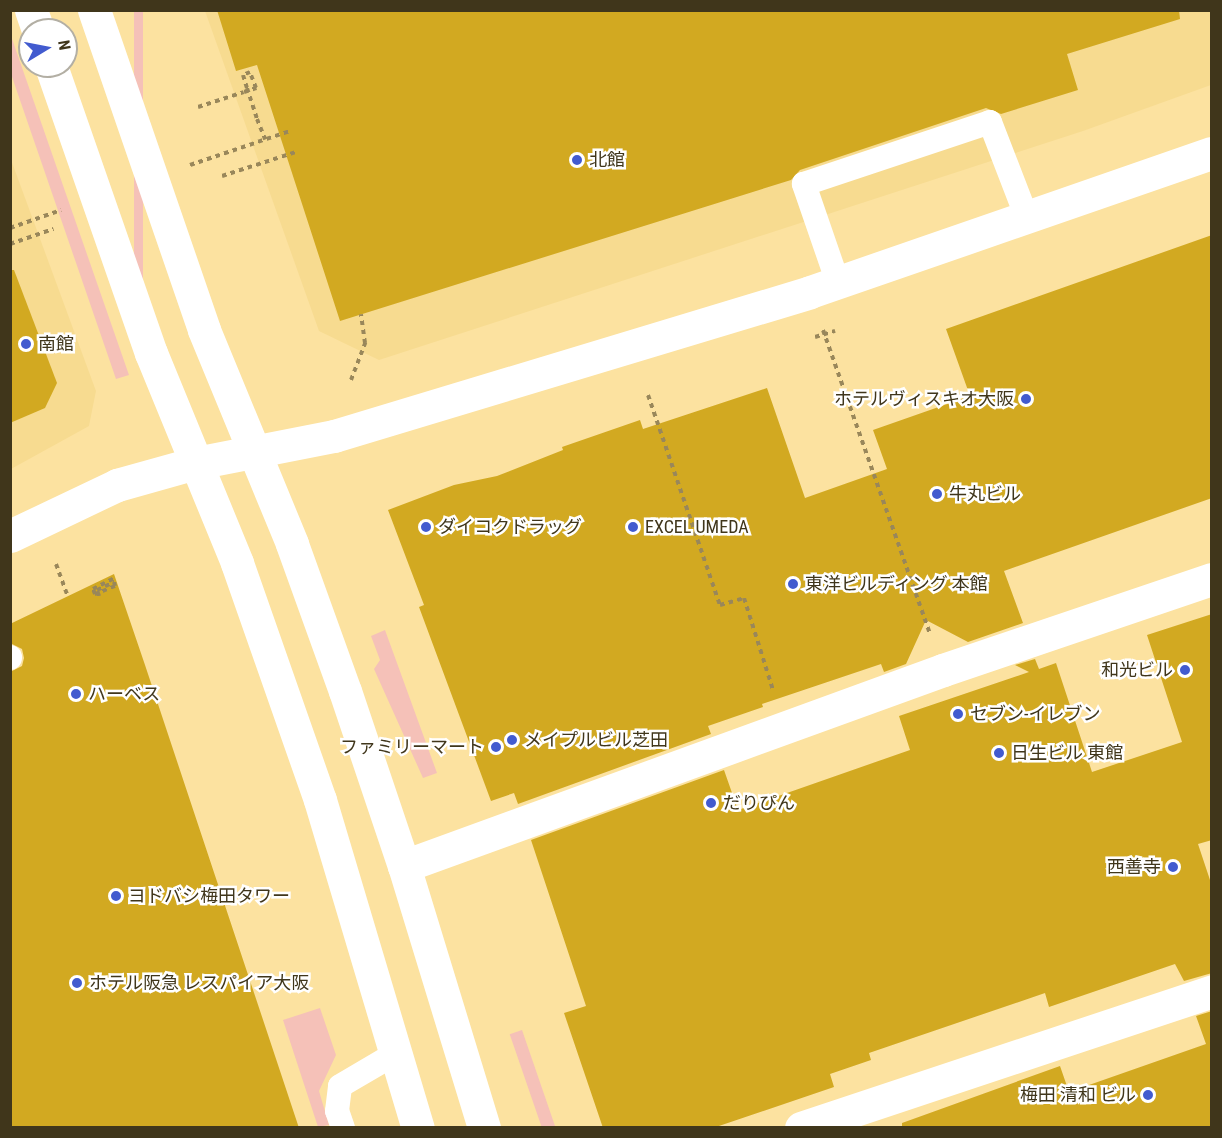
<!DOCTYPE html>
<meta charset="utf-8">
<style>
body{margin:0}
#map{position:relative;width:1222px;height:1138px;overflow:hidden;background:#fce2a0;font-family:"Roboto Condensed","Noto Sans JP",sans-serif}
div>[style]{position:absolute}
.built>*{inset:0;background:#f7db90}
.green>*{inset:0;background:#f5c1b8;transform-origin:0 0}
.building>*{inset:0;background:#d2a921}
.path>*{height:4px;margin-top:-2px;transform-origin:0;background:repeating-linear-gradient(90deg,#99875a 0 4.5px,transparent 0 9px)}
.lane>*{height:24px;margin:-12px;padding:0 12px;transform-origin:12px;border-radius:12px;background:#fff}
.street>*{height:33px;margin:-16.5px;padding:0 16.5px;transform-origin:16.5px;border-radius:16.5px;background:#fff}
.secondary>*{height:33px;margin:-16.5px;padding:0 16.5px;transform-origin:16.5px;border-radius:16.5px;background:#fff}
.dots>*{width:16px;height:16px;translate:-50% -50%;box-sizing:border-box;border:3px solid #fff;border-radius:50%}
span{translate:-50% -50%;white-space:nowrap;text-align:center;line-height:1.15;-webkit-text-stroke:5px #fff;paint-order:stroke}
.poi-label{font-size:18px;color:#40361b}
.left{translate:0 -50%;text-align:left}
.right{translate:-100% -50%;text-align:right}
.frame{position:absolute;inset:0;border:12px solid #40361b;pointer-events:none}
.north{position:absolute;left:18px;top:18px;width:60px;height:60px;box-sizing:border-box;background:#fff;border:2px solid #b3afa4;border-radius:50%;rotate:80deg;font-size:16px;font-weight:700;line-height:24px;text-align:center;color:#40361b}
.north::after{content:'';display:block;margin:auto;width:21px;height:27px;background:#425bcf;clip-path:polygon(50% 0,100% 100%,50% 72%,0 100%)}
</style>
<div id="map">
<div class="built">
<i style="clip-path:polygon(205px 11px,1211px 11px,1211px 85px,1083px 131px,379px 360px,319px 331px)"></i>
<i style="clip-path:polygon(10px 157px,96px 391px,89px 426px,11px 469px)"></i>
</div>
<div class="green">
<i style="left:134px;top:11px;width:9px;height:338px"></i>
<i style="clip-path:polygon(10px 33px,129px 375px,116px 379px,11px 74px)"></i>
<i style="clip-path:polygon(385px 630px,437px 773px,423px 778px,374px 669px,380px 660px,371px 636px)"></i>
<i style="clip-path:polygon(320px 1008px,336px 1055px,319px 1091px,329px 1125px,318px 1127px,283px 1020px)"></i>
<i style="left:522px;top:1030px;width:102px;height:13px;rotate:71deg"></i>
</div>
<div class="building">
<i style="clip-path:polygon(217px 10px,1179px 10px,1180px 19px,1067px 54px,1078px 90px,1001px 114px,986px 108px,800px 170px,791px 180px,340px 321px,257px 65px,236px 71px)"></i>
<i style="clip-path:polygon(1212px 235px,1212px 498px,1004px 571px,1023px 623px,968px 642px,926px 620px,906px 664px,884px 672px,881px 664px,762px 704px,763px 707px,708px 726px,711px 734px,518px 804px,514px 793px,491px 801px,419px 607px,424px 605px,388px 510px,454px 485px,497px 476px,563px 450px,562px 447px,640px 420px,643px 429px,767px 388px,805px 498px,887px 469px,873px 430px,970px 396px,946px 329px)"></i>
<i style="clip-path:polygon(10px 270px,14px 270px,57px 383px,45px 408px,10px 423px)"></i>
<i style="clip-path:polygon(114px 574px,145px 665px,299px 1128px,10px 1128px,10px 672px,22px 666px,24px 658px,22px 649px,10px 643px,10px 624px)"></i>
<i style="clip-path:polygon(1212px 614px,1212px 840px,1198px 844px,1212px 886px,1212px 973px,1184px 981px,1175px 964px,1049px 1007px,1045px 993px,869px 1053px,871px 1060px,830px 1074px,834px 1087px,713px 1128px,603px 1128px,564px 1013px,586px 1006px,531px 840px,724px 770px,738px 810px,910px 750px,899px 716px,1029px 672px,1015px 665px,1035px 659px,1039px 669px,1056px 663px,1092px 772px,1182px 742px,1147px 635px)"></i>
<i style="clip-path:polygon(1212px 1011px,1212px 1128px,902px 1128px,902px 1123px,1060px 1066px,1069px 1092px,1206px 1044px,1196px 1016px)"></i>
</div>
<div class="path">
<i style="left:198px;top:107px;width:48px;rotate:-18.1deg"></i>
<i style="left:244px;top:92px;width:13px;rotate:-18deg"></i>
<i style="left:256px;top:88px;width:17px;rotate:-111deg"></i>
<i style="left:250px;top:72px;width:8px;rotate:157deg"></i>
<i style="left:243px;top:75px;width:14px;rotate:73deg"></i>
<i style="left:247px;top:88px;width:33px;rotate:72deg"></i>
<i style="left:257px;top:119px;width:22px;rotate:68deg"></i>
<i style="left:190px;top:165px;width:106px;rotate:-18.8deg"></i>
<i style="left:222px;top:176px;width:78px;rotate:-18deg"></i>
<i style="left:10px;top:228px;width:54px;rotate:-19.4deg"></i>
<i style="left:10px;top:244px;width:46px;rotate:-19.2deg"></i>
<i style="left:823px;top:330px;width:322px;rotate:70.6deg"></i>
<i style="left:815px;top:337px;width:21px;rotate:-17deg"></i>
<i style="left:351px;top:380px;width:40px;rotate:-69deg"></i>
<i style="left:365px;top:343px;width:29px;rotate:-98deg"></i>
<i style="left:648px;top:395px;width:222px;rotate:71.1deg"></i>
<i style="left:720px;top:605px;width:25px;rotate:-16deg"></i>
<i style="left:744px;top:598px;width:96px;rotate:72.5deg"></i>
<i style="left:56px;top:564px;width:35px;rotate:70deg"></i>
<i style="left:115px;top:586px;width:22px;rotate:158deg"></i>
<i style="left:95px;top:594px;width:5px;rotate:-112deg"></i>
<i style="left:93px;top:589px;width:25px;rotate:-27deg"></i>
<i style="left:99px;top:596px;width:6px;rotate:-108deg"></i>
<i style="left:97px;top:590px;width:19px;rotate:-25deg"></i>
<i style="left:114px;top:582px;width:4px;rotate:76deg"></i>
</div>
<div class="lane">
<i style="left:838px;top:283px;width:105px;rotate:-109deg"></i>
<i style="left:804px;top:184px;width:196px;rotate:-18.4deg"></i>
<i style="left:990px;top:122px;width:103px;rotate:68.9deg"></i>
<i style="left:10px;top:657px;width:1px;rotate:90deg"></i>
<i style="left:343px;top:1128px;width:18px;rotate:-109deg"></i>
<i style="left:337px;top:1111px;width:25px;rotate:-83deg"></i>
<i style="left:340px;top:1086px;width:61px;rotate:-30.3deg"></i>
</div>
<div class="street">
<i style="left:404px;top:866px;width:574px;rotate:-19.98deg"></i>
<i style="left:943px;top:670px;width:284px;rotate:-18.7deg"></i>
<i style="left:801px;top:1128px;width:433px;rotate:-18.4deg"></i>
</div>
<div class="secondary">
<i style="left:31px;top:10px;width:21px;rotate:71deg"></i>
<i style="left:94px;top:10px;width:338px;rotate:71deg"></i>
<i style="left:204px;top:330px;width:231px;rotate:67.6deg"></i>
<i style="left:292px;top:544px;width:156px;rotate:70.2deg"></i>
<i style="left:345px;top:691px;width:185px;rotate:71.4deg"></i>
<i style="left:404px;top:866px;width:274px;rotate:73deg"></i>
<i style="left:51px;top:66px;width:304px;rotate:70.8deg"></i>
<i style="left:151px;top:353px;width:227px;rotate:67.7deg"></i>
<i style="left:237px;top:563px;width:251px;rotate:70.7deg"></i>
<i style="left:320px;top:800px;width:342px;rotate:73.4deg"></i>
<i style="left:10px;top:536px;width:119px;rotate:-25.5deg"></i>
<i style="left:117px;top:485px;width:82px;rotate:-15.6deg"></i>
<i style="left:196px;top:463px;width:141px;rotate:-11.1deg"></i>
<i style="left:334px;top:436px;width:497px;rotate:-16.8deg"></i>
<i style="left:810px;top:292px;width:425px;rotate:-19.1deg"></i>
</div>
<div class="dots">
<i style="left:577px;top:160px;background:#425bcf"></i>
<i style="left:26px;top:344px;background:#425bcf"></i>
<i style="left:1026px;top:399px;background:#425bcf"></i>
<i style="left:937px;top:494px;background:#425bcf"></i>
<i style="left:426px;top:527px;background:#425bcf"></i>
<i style="left:633px;top:527px;background:#425bcf"></i>
<i style="left:793px;top:584px;background:#425bcf"></i>
<i style="left:1185px;top:670px;background:#425bcf"></i>
<i style="left:76px;top:694px;background:#425bcf"></i>
<i style="left:958px;top:714px;background:#425bcf"></i>
<i style="left:512px;top:740px;background:#425bcf"></i>
<i style="left:496px;top:747px;background:#425bcf"></i>
<i style="left:999px;top:753px;background:#425bcf"></i>
<i style="left:711px;top:803px;background:#425bcf"></i>
<i style="left:1173px;top:867px;background:#425bcf"></i>
<i style="left:116px;top:896px;background:#425bcf"></i>
<i style="left:77px;top:983px;background:#425bcf"></i>
<i style="left:1148px;top:1095px;background:#425bcf"></i>
</div>
<div class="poi-label">
<span class="left" style="left:589px;top:160px">北館</span>
<span class="left" style="left:38px;top:344px">南館</span>
<span class="right" style="left:1014px;top:399px">ホテルヴィスキオ大阪</span>
<span class="left" style="left:949px;top:494px">牛丸ビル</span>
<span class="left" style="left:438px;top:527px">ダイコクドラッグ</span>
<span class="left" style="left:645px;top:527px">EXCEL UMEDA</span>
<span class="left" style="left:805px;top:584px">東洋ビルディング 本館</span>
<span class="right" style="left:1173px;top:670px">和光ビル</span>
<span class="left" style="left:88px;top:694px">ハーベス</span>
<span class="left" style="left:970px;top:714px">セブン-イレブン</span>
<span class="left" style="left:524px;top:740px">メイプルビル芝田</span>
<span class="right" style="left:484px;top:747px">ファミリーマート</span>
<span class="left" style="left:1011px;top:753px">日生ビル 東館</span>
<span class="left" style="left:723px;top:803px">だりぴん</span>
<span class="right" style="left:1161px;top:867px">西善寺</span>
<span class="left" style="left:128px;top:896px">ヨドバシ梅田タワー</span>
<span class="left" style="left:89px;top:983px">ホテル阪急 レスパイア大阪</span>
<span class="right" style="left:1136px;top:1095px">梅田 清和 ビル</span>
</div>
<div class="frame"></div>
<div class="north">N</div>
</div>
